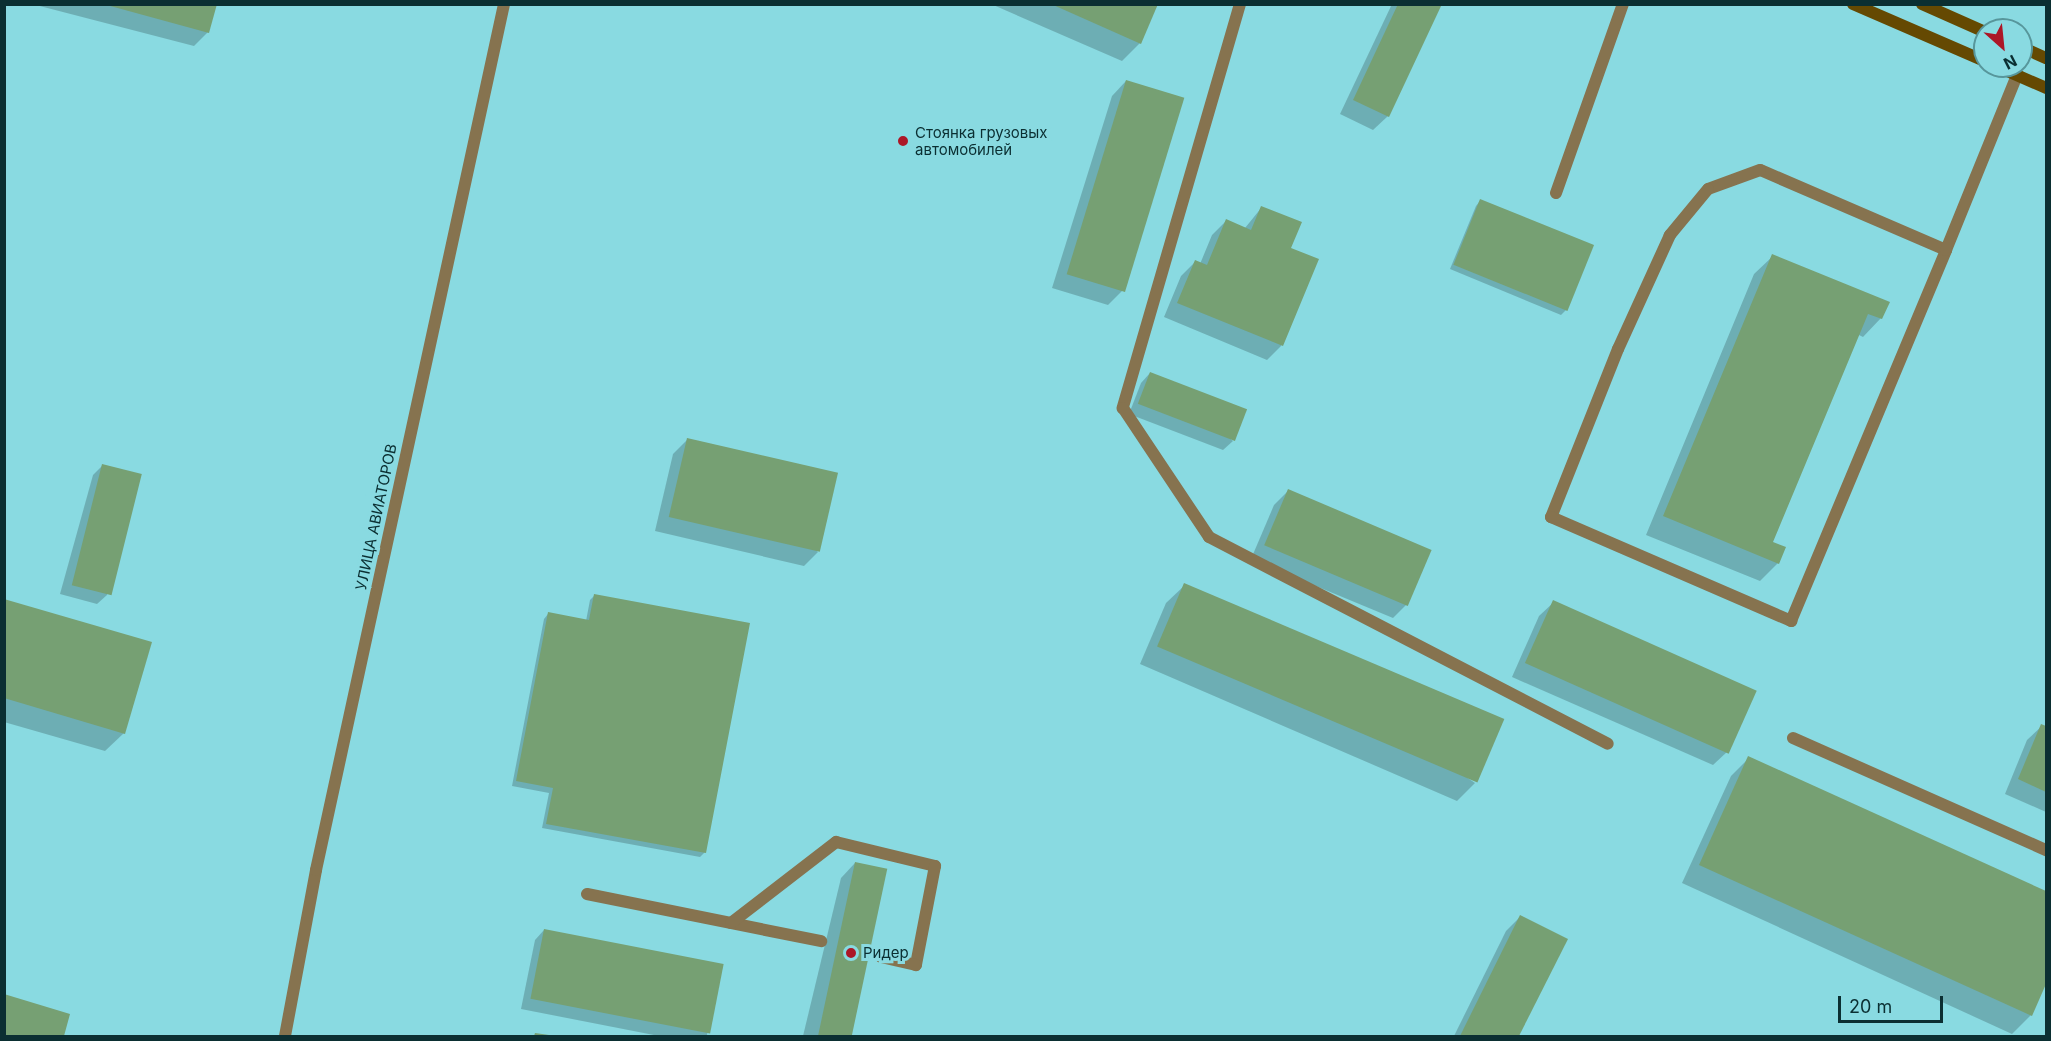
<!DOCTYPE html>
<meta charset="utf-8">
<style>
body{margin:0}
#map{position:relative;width:2051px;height:1041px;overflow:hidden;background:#89dae1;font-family:Inter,sans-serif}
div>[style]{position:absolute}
.shadow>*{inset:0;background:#0003}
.building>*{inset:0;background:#76a073;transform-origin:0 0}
.service>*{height:12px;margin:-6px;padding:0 6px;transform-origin:6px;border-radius:6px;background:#86734f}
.minor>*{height:12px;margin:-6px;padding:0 6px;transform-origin:6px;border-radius:6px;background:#86734f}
.secondary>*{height:12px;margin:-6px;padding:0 6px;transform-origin:6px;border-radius:6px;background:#654902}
.dots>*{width:16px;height:16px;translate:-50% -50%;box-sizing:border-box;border:3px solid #89dae1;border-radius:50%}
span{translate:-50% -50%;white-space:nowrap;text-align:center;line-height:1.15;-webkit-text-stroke:6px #89dae1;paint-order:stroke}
.poi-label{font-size:15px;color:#0b2f32}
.left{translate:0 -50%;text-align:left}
.street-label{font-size:15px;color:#0b2f32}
.frame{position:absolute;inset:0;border:6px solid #0b2f32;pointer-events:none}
.north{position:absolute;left:1973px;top:18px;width:60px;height:60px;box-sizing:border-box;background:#89dae1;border:2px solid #57969b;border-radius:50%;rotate:153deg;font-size:16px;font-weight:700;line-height:24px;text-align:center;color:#0b2f32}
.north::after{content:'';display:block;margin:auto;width:21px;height:27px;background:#ac1727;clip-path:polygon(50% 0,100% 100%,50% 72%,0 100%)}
.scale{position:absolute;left:1838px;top:996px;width:105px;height:27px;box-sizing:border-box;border:3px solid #0b2f32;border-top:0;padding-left:8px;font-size:18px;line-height:21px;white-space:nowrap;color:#0b2f32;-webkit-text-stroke:4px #89dae1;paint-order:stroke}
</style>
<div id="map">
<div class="shadow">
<i style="clip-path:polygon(32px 4px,215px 4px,208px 32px,194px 46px)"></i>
<i style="clip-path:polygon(991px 4px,1156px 4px,1140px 43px,1122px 61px)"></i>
<i style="clip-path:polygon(1392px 4px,1441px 4px,1388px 116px,1373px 130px,1340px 114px)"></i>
<i style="clip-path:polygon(1126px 81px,1122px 291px,1108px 305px,1052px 288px,1112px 96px)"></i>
<i style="clip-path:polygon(1480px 201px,1592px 246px,1566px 310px,1561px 315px,1450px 269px,1476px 206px)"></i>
<i style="clip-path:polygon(1262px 207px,1289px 249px,1317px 260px,1281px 346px,1267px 360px,1164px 317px,1181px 276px,1195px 262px,1200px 264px,1212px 235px,1226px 221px,1245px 228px)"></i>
<i style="clip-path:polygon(1773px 256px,1881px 318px,1863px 337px,1857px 334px,1771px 543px,1778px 563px,1760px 581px,1646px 535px,1754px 274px)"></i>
<i style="clip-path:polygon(1150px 373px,1233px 441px,1223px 450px,1129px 414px,1141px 383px)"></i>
<i style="clip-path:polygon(687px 440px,818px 552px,804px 566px,655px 531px,673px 454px)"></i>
<i style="clip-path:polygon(103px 465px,140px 475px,107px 595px,97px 604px,60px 594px,93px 475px)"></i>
<i style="clip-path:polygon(1289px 490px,1407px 604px,1393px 618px,1251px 559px,1274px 505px)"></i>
<i style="clip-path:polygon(1185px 585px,1475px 783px,1457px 801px,1140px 664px,1166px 603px)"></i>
<i style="clip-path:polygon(594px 596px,705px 852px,700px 857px,542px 828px,549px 793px,512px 786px,544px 619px,548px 614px,586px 621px,590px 600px)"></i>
<i style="clip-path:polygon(4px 601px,124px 733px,105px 751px,4px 722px)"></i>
<i style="clip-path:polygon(1554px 602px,1728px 751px,1713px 765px,1512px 677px,1539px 616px)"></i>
<i style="clip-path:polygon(2042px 726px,2046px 728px,2046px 812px,2005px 794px,2027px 740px)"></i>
<i style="clip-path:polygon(1749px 758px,2046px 893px,2046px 981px,2031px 1015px,2012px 1034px,1682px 883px,1731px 776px)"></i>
<i style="clip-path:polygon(855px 863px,886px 870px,847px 1036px,803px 1036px,841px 878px)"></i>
<i style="clip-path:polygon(1520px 917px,1566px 939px,1517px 1036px,1454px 1036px,1506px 931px)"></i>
<i style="clip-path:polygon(544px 930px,721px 966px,707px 1035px,659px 1036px,521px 1009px,535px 940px)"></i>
<i style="clip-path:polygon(4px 996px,69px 1015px,62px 1036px,4px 1036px)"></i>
</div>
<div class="building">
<i style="clip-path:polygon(103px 4px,217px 4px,209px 33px)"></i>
<i style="clip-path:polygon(1051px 4px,1158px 4px,1141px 44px)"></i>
<i style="clip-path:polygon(1398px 4px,1442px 4px,1389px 117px,1353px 100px)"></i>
<i style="left:1126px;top:80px;width:61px;height:203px;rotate:17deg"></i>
<i style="left:1480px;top:199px;width:123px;height:71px;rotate:22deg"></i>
<i style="clip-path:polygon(1261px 206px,1302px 222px,1291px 248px,1319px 259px,1283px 346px,1177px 303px,1195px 260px,1207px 265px,1226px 219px,1251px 230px)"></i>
<i style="clip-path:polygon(1772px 254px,1890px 302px,1882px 319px,1868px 314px,1773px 542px,1786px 547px,1779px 564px,1663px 516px)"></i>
<i style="left:1150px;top:372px;width:104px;height:34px;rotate:21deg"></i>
<i style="left:687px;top:438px;width:155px;height:81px;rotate:13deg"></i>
<i style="left:102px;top:464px;width:41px;height:125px;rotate:14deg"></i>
<i style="left:1288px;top:489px;width:156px;height:61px;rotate:23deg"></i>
<i style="left:1184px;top:583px;width:348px;height:69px;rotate:23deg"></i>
<i style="clip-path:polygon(594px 594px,750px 623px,706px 853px,546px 824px,553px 788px,516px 781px,548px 612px,589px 620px)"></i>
<i style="clip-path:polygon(4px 599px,152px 642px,125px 734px,4px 698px)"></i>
<i style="left:1553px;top:600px;width:223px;height:69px;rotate:24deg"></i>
<i style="clip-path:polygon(2041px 724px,2046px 726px,2046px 792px,2018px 779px)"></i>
<i style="clip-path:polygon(1748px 756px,2046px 891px,2046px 984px,2032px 1016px,1699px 865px)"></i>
<i style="left:855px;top:862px;width:33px;height:179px;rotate:12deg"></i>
<i style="clip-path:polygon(1520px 915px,1568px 939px,1519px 1036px,1460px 1036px)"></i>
<i style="left:544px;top:929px;width:183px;height:71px;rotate:11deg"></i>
<i style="clip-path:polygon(4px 994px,70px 1014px,64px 1036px,4px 1036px)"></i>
<i style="clip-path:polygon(535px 1033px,549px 1035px,549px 1036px,534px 1036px)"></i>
</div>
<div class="service">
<i style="left:1240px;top:4px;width:421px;rotate:106.2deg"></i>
<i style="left:1123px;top:408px;width:155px;rotate:56.3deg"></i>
<i style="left:1209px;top:537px;width:449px;rotate:27.4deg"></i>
<i style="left:1556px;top:193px;width:201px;rotate:-70.5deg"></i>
<i style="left:1946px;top:250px;width:202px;rotate:-156.7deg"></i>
<i style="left:1760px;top:170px;width:55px;rotate:159.9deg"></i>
<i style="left:1708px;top:189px;width:60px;rotate:129.6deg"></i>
<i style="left:1670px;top:235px;width:125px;rotate:114.5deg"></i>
<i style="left:1618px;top:349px;width:181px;rotate:111.7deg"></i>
<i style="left:1551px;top:517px;width:262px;rotate:23.4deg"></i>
<i style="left:1791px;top:621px;width:402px;rotate:-67.3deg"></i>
<i style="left:1946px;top:250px;width:189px;rotate:-67.9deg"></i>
<i style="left:1793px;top:738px;width:277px;rotate:23.9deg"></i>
<i style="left:587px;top:894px;width:239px;rotate:11.4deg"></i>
<i style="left:731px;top:923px;width:133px;rotate:-37.6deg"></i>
<i style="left:836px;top:842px;width:102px;rotate:13.6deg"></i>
<i style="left:935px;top:866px;width:101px;rotate:100.9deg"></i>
<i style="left:916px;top:965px;width:36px;rotate:-167deg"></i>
</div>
<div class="minor">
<i style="left:285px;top:1036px;width:169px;rotate:-79.4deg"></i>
<i style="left:316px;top:870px;width:886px;rotate:-77.75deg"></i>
</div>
<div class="secondary">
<i style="left:1853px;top:4px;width:144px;rotate:23.4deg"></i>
<i style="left:1922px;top:4px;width:69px;rotate:24deg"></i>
<i style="left:2021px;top:47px;width:27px;rotate:24deg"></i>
<i style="left:1996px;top:66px;width:55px;rotate:23.7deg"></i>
</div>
<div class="dots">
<i style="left:903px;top:141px;background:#ac1727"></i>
<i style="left:851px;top:953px;background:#ac1727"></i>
</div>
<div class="poi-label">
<span class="left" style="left:915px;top:141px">Стоянка грузовых<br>автомобилей</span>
<span class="left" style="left:863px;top:953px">Ридер</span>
</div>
<div class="street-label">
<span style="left:376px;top:517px;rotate:-78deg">УЛИЦА АВИАТОРОВ</span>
</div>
<div class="frame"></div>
<div class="north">N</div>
<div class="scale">20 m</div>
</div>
